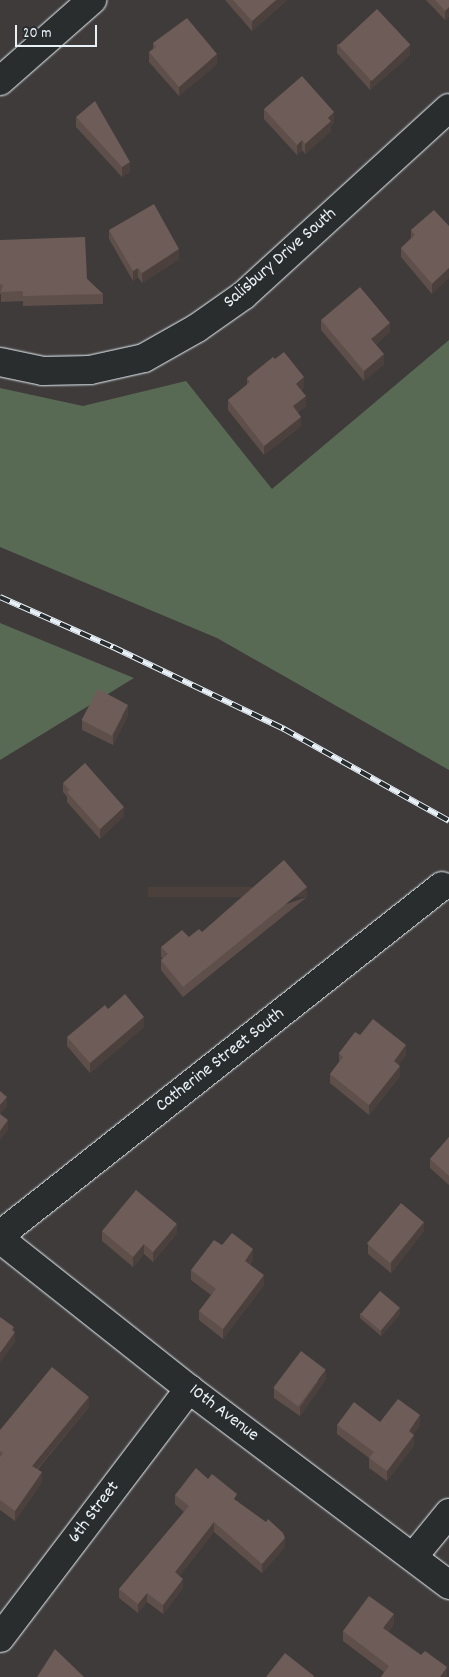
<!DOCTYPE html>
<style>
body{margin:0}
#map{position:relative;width:449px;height:1677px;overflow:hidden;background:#3e3b3a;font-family:Dekko,sans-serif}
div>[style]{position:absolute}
.green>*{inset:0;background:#596a54}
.roads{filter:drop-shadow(0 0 1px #e8f1f8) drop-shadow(0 0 1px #e8f1f8)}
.minor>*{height:28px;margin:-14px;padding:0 14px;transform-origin:14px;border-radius:14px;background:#2a2d2e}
.rail>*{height:5.5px;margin-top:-2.75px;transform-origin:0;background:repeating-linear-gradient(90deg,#2a2d2e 0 11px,#e8f1f8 0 22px);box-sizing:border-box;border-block:1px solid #e8f1f8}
.wall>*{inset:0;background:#5e4f4b}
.shaded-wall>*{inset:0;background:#4c403d;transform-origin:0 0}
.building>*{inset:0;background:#6d5c57;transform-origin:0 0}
span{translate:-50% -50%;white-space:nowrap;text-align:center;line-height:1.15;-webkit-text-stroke:4px #2a2d2e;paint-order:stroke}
.street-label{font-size:18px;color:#e8f1f8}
.scale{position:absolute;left:15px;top:25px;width:82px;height:22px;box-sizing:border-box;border:2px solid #e8f1f8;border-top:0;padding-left:6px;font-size:15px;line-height:18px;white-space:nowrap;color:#e8f1f8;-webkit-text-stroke:4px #2a2d2e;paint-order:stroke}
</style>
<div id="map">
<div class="green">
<i style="clip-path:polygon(449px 340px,449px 770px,217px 638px,0 547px,0 388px,83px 406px,186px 381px,272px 489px)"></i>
<i style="clip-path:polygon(0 623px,134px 678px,0 760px)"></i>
</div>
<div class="roads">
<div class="minor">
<i style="left:0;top:81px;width:123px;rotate:-41.4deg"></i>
<i style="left:0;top:362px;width:44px;rotate:11.8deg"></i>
<i style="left:43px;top:371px;width:47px;rotate:-1.2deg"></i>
<i style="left:90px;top:370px;width:55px;rotate:-12.5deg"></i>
<i style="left:144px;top:358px;width:61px;rotate:-29.5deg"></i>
<i style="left:197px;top:328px;width:57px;rotate:-35.1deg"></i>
<i style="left:244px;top:295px;width:277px;rotate:-42.4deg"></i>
<i style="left:0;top:1235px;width:563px;rotate:-38.29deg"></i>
<i style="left:0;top:1239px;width:241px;rotate:38.4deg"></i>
<i style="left:189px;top:1389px;width:326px;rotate:37deg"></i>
<i style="left:413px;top:1557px;width:57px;rotate:-50.7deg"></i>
<i style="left:0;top:1638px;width:313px;rotate:-52.8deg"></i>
</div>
</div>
<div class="rail">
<i style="left:0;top:597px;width:124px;rotate:23.9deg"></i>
<i style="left:113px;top:647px;width:190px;rotate:25.6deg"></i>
<i style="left:284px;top:729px;width:189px;rotate:29.1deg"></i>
</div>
<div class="wall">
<i style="clip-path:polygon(225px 0,287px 0,252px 31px)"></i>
<i style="clip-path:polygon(426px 0,449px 0,449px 16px,445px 20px)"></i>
<i style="clip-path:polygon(153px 43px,217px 64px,179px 96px,149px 62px,149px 52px,153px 49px)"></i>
<i style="clip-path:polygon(337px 44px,410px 55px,370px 90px,337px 53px)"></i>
<i style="clip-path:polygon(264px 109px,334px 122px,331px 125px,331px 131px,305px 154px,302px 150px,297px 155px,264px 119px)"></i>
<i style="clip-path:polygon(76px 117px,130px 172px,122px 177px,76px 127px)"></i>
<i style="clip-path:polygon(434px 210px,432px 294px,401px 257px,401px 248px,411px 238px,411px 230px)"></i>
<i style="clip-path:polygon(109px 230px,179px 259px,142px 283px,138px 277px,133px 281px,109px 239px)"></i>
<i style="clip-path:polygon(0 240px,87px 279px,103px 294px,103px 304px,23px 306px,23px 301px,1px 302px,1px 294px,0 294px)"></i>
<i style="clip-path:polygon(321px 320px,390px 332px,376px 344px,384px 364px,364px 381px,321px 330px)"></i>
<i style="clip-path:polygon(247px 378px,304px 387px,301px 390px,306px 406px,298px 412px,301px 426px,264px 455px,228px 410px,228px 400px,247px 385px)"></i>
<i style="clip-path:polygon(128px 715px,113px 745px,82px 730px,82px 720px)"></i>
<i style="clip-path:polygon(63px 783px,124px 816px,100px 839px,67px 802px,67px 797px,63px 792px)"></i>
<i style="clip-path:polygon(307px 897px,183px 997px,161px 970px,161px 960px,163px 958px,161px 957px,161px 947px)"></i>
<i style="clip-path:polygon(108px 1009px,144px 1027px,90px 1073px,67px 1046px,67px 1037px)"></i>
<i style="clip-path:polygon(360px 1035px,406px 1055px,398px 1065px,400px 1076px,369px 1115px,330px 1083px,330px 1074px,339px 1062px,339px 1053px)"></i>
<i style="clip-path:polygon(449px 1137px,449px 1185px,430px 1168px,430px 1159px)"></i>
<i style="clip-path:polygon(102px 1231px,177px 1233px,153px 1262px,144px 1254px,133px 1267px,102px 1241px)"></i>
<i style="clip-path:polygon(424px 1231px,391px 1273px,368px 1254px,368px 1245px)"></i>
<i style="clip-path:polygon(222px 1245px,253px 1259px,250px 1264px,264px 1285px,223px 1339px,199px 1320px,199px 1311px,211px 1295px,191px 1280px,191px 1270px)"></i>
<i style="clip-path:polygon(360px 1313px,400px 1314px,381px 1336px,360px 1318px)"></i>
<i style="clip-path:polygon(326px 1379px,300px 1416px,274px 1398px,274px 1388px)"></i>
<i style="clip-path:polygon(89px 1407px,38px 1469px,42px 1482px,15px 1521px,0 1510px,0 1430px)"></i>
<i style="clip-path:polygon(380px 1422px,420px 1425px,413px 1434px,414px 1445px,387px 1481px,369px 1468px,369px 1458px,337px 1434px,337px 1425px)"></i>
<i style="clip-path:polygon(175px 1495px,237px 1501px,285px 1547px,262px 1573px,214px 1532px,179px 1576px,183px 1588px,163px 1614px,147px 1602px,138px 1613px,119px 1598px,119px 1589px,184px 1512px,175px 1504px)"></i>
<i style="clip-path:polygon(394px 1624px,388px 1632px,421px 1655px,447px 1667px,447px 1677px,381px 1677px,384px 1672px,343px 1641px,343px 1631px)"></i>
</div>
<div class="shaded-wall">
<i style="clip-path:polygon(276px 0,287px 0,252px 31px,252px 21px)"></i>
<i style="clip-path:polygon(449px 7px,449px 16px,445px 20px,445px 11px)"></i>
<i style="clip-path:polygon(410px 45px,410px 55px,370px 90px,370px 81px)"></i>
<i style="clip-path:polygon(217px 54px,217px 64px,179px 96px,179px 87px)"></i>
<i style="clip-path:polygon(334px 112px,334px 122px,331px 125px,331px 131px,305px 154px,305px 144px,328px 118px)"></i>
<i style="clip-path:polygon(302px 140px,302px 150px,297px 155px,297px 145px)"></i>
<i style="clip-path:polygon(130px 162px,130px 172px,122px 177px,122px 167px)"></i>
<i style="clip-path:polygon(179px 249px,179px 259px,142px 283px,142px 273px)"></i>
<i style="clip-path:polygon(138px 268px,138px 277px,133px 281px,133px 271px)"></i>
<i style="clip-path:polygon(449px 268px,449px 278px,432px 294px,432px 284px)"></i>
<i style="clip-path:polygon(390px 323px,390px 332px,371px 348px,371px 339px)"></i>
<i style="clip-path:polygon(384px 354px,384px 364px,364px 381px,364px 371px)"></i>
<i style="clip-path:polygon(304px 377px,304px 387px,296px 394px,296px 384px)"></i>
<i style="clip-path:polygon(306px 396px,306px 406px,293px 416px,293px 406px)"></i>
<i style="clip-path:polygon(301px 417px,301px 426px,264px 455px,264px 446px)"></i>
<i style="clip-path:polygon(128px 705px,128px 715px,113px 745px,113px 735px)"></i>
<i style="clip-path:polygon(124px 807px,124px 816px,100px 839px,100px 829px)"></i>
<i style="left:307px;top:887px;width:10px;height:159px;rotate:90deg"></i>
<i style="clip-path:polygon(144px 1017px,144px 1027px,90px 1073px,90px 1063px)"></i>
<i style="clip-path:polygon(406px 1045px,406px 1055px,394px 1071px,394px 1061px)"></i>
<i style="clip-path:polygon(400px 1066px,400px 1076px,369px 1115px,369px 1105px)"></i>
<i style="clip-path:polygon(7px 1097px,7px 1106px,0 1115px,0 1105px)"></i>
<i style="clip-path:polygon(8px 1120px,8px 1130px,0 1140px,0 1131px)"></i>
<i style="clip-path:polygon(424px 1222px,424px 1231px,391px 1273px,391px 1263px)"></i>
<i style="clip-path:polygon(177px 1224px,177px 1233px,153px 1262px,153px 1252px)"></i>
<i style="clip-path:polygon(144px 1244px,144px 1254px,133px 1267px,133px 1257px)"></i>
<i style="clip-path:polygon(253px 1249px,253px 1259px,245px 1270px,245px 1261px)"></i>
<i style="clip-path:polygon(264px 1275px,264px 1285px,223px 1339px,223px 1329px)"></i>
<i style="clip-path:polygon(400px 1308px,400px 1314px,381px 1336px,381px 1330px)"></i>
<i style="clip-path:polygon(14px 1327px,14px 1334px,15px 1332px,15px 1342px,0 1363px,0 1353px)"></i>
<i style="clip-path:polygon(326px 1370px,326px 1379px,300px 1416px,300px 1407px)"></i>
<i style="clip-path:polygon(89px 1397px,89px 1407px,32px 1475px,32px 1466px)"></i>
<i style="clip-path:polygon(420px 1415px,420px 1425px,409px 1440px,409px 1431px)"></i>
<i style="clip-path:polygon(414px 1435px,414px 1445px,387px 1481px,387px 1471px)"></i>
<i style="clip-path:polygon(42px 1472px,42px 1482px,15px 1521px,15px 1511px)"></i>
<i style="clip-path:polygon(214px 1522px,214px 1532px,175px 1581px,175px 1572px)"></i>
<i style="clip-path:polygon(285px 1538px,285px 1547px,262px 1573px,262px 1564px)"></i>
<i style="clip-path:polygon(183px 1579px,183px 1588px,163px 1614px,163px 1605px)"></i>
<i style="clip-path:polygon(147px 1593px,147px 1602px,138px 1613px,138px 1604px)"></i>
<i style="clip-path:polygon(394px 1614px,394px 1624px,383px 1638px,383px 1628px)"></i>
<i style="clip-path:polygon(447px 1667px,447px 1677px,440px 1677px)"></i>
</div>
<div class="building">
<i style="clip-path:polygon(233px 0,276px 0,252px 21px)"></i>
<i style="clip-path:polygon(435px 0,449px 0,449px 7px,445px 11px)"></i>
<i style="left:377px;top:9px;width:49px;height:53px;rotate:47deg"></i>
<i style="clip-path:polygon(187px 18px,217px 54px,179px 87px,149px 52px,156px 47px,153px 43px)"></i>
<i style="clip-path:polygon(302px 76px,334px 112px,328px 118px,331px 121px,305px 144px,302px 140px,297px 145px,264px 109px)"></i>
<i style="clip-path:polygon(95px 101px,130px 162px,122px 167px,76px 117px)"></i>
<i style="clip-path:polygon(154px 204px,179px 249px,142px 273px,138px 268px,133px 271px,109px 230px)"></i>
<i style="clip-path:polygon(434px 210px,449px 226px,449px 268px,432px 284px,401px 248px,415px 235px,411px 230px)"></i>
<i style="clip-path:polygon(85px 237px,87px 279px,103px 294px,23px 296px,23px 291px,1px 292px,3px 285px,0 284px,0 240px)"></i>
<i style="clip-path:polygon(360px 287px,390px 323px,371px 339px,384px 354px,364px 371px,321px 320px)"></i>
<i style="clip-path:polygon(284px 352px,304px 377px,296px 384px,306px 396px,293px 406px,301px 417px,264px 446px,228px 400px,250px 382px,247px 378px,273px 357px,275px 359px)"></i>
<i style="left:98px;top:689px;width:34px;height:35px;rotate:28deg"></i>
<i style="clip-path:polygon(85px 763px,124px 807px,100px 829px,67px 792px,70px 790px,63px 783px)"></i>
<i style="clip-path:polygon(284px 860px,307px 887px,183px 987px,161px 960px,168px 954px,161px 947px,182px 930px,189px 937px,199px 929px,202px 932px)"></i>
<i style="clip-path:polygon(125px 994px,144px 1017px,90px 1063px,67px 1037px,105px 1005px,108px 1009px)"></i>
<i style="clip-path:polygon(373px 1019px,406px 1045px,394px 1061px,400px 1066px,369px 1105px,330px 1074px,343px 1057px,339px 1053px,355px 1032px,360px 1035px)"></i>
<i style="clip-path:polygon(0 1091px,7px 1097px,0 1105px)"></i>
<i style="clip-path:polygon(0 1114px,8px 1120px,0 1131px)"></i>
<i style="clip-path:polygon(449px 1137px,449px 1176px,430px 1159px)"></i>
<i style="clip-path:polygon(136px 1190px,177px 1224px,153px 1252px,144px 1244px,133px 1257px,102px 1231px)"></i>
<i style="left:401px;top:1203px;width:30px;height:53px;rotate:40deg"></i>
<i style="clip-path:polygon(232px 1233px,253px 1249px,245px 1261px,264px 1275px,223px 1329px,199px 1311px,216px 1289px,191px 1270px,214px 1240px,222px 1245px)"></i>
<i style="left:380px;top:1291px;width:26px;height:30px;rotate:40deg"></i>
<i style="clip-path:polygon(0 1317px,14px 1327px,12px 1330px,15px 1332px,0 1353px)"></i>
<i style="left:301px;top:1351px;width:31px;height:46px;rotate:37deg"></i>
<i style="clip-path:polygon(52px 1367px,89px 1397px,32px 1466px,42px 1472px,15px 1511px,0 1500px,0 1457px,3px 1453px,0 1451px,0 1430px)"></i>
<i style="clip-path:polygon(398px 1399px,420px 1415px,409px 1431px,414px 1435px,387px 1471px,369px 1458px,374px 1452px,337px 1425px,354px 1402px,380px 1422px)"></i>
<i style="clip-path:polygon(196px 1468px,208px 1479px,212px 1474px,237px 1494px,234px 1499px,266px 1522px,268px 1519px,283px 1533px,285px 1538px,262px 1564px,214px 1522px,175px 1572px,183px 1579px,163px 1605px,147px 1593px,138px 1604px,119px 1589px,189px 1506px,175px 1495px)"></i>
<i style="clip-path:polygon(369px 1596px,394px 1614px,383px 1628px,421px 1655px,425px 1651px,447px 1667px,440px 1677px,381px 1677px,389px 1666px,343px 1631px)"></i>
<i style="clip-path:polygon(55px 1649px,84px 1677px,37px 1677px)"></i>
<i style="clip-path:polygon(285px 1653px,314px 1676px,313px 1677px,266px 1677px)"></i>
</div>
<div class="street-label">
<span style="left:281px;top:259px;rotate:-41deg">Salisbury Drive South</span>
<span style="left:221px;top:1061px;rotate:-38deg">Catherine Street South</span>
<span style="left:223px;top:1414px;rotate:37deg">10th Avenue</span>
<span style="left:95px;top:1513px;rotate:-53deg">6th Street</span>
</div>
<div class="scale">20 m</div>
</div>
